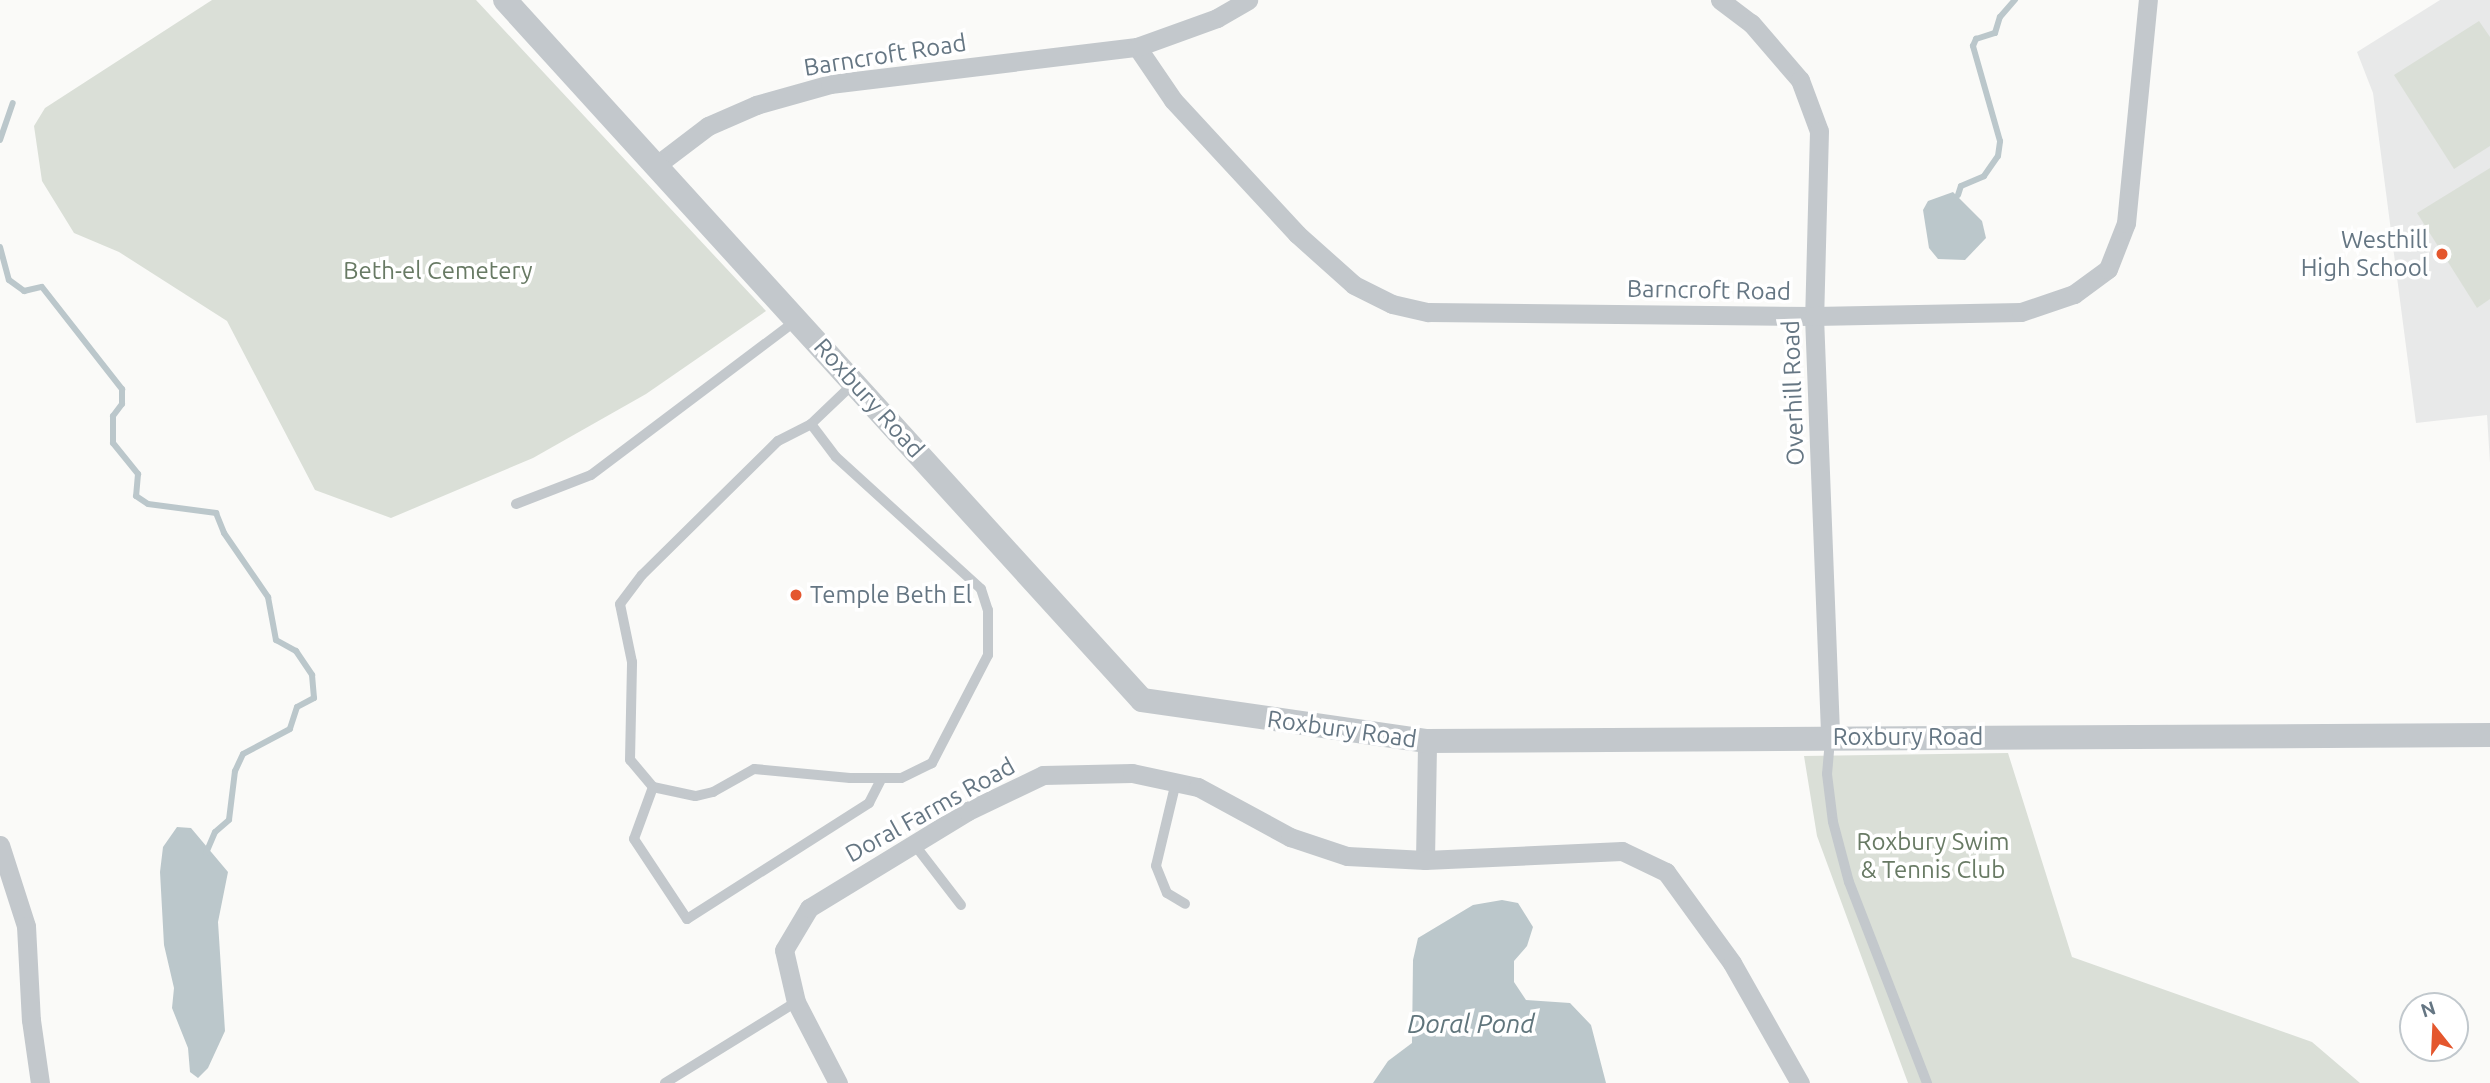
<!DOCTYPE html>
<style>
body{margin:0}
#map{position:relative;width:2490px;height:1083px;overflow:hidden;background:#fafaf8;font-family:Ubuntu,sans-serif}
div>[style]{position:absolute}
.built>*{inset:0;background:#e8e9e9}
.green>*{inset:0;background:#dadfd7}
.water>*{inset:0;background:#bbc7cb}
.stream>*{height:6px;margin:-3px;padding:0 3px;transform-origin:3px;border-radius:3px;background:#bbc7cb}
.service>*{height:10px;margin:-5px;padding:0 5px;transform-origin:5px;border-radius:5px;background:#c3c8cc}
.minor>*{height:19px;margin:-9.5px;padding:0 9.5px;transform-origin:9.5px;border-radius:9.5px;background:#c3c8cc}
.tertiary>*{height:24px;margin:-12px;padding:0 12px;transform-origin:12px;border-radius:12px;background:#c3c8cc}
.dots>*{width:19px;height:19px;translate:-50% -50%;box-sizing:border-box;border:4px solid #fff;border-radius:50%}
span{translate:-50% -50%;white-space:nowrap;text-align:center;line-height:1.15;-webkit-text-stroke:7px #fff;paint-order:stroke}
.street-label{font-size:24px;color:#657683}
.poi-label{font-size:24px;color:#657683}
.right{translate:-100% -50%;text-align:right}
.left{translate:0 -50%;text-align:left}
.park-label{font-size:24px;color:#687a64}
.water-label{font-size:26px;color:#60757c;font-style:italic}
.north{position:absolute;left:2399px;top:992px;width:70px;height:70px;box-sizing:border-box;background:#fff;border:2px solid #c1c8cd;border-radius:50%;rotate:342deg;font-size:19px;font-weight:700;line-height:28px;text-align:center;color:#657683}
.north::after{content:'';display:block;margin:auto;width:24px;height:32px;background:#e4572e;clip-path:polygon(50% 0,100% 100%,50% 72%,0 100%)}
</style>
<div id="map">
<div class="built">
<i style="clip-path:polygon(2440px 0,2490px 0,2490px 463px,2487px 415px,2416px 423px,2373px 93px,2357px 52px)"></i>
</div>
<div class="green">
<i style="clip-path:polygon(212px 0,476px 0,766px 311px,646px 394px,533px 458px,391px 518px,315px 490px,227px 321px,119px 252px,74px 233px,42px 181px,34px 126px,45px 108px)"></i>
<i style="clip-path:polygon(2479px 21px,2490px 37px,2490px 146px,2454px 169px,2394px 75px)"></i>
<i style="clip-path:polygon(2490px 168px,2490px 299px,2477px 308px,2417px 213px)"></i>
<i style="clip-path:polygon(2008px 753px,2072px 957px,2312px 1042px,2360px 1083px,1908px 1083px,1817px 836px,1804px 756px)"></i>
</div>
<div class="water">
<i style="clip-path:polygon(1953px 192px,1982px 221px,1986px 238px,1965px 260px,1938px 259px,1929px 248px,1923px 210px,1928px 201px)"></i>
<i style="clip-path:polygon(177px 827px,191px 828px,228px 872px,218px 922px,225px 1031px,208px 1068px,198px 1078px,190px 1072px,188px 1048px,172px 1008px,174px 988px,164px 945px,160px 872px,163px 847px)"></i>
<i style="clip-path:polygon(1502px 900px,1518px 903px,1533px 927px,1527px 946px,1514px 961px,1514px 982px,1526px 1000px,1570px 1003px,1591px 1025px,1606px 1083px,1373px 1083px,1388px 1061px,1412px 1043px,1413px 960px,1418px 938px,1473px 905px)"></i>
</div>
<div class="stream">
<i style="left:0;top:140px;width:39px;rotate:-71deg"></i>
<i style="left:1958px;top:195px;width:9px;rotate:-72deg"></i>
<i style="left:1961px;top:186px;width:25px;rotate:-23deg"></i>
<i style="left:1984px;top:176px;width:24px;rotate:-55deg"></i>
<i style="left:1998px;top:156px;width:15px;rotate:-82deg"></i>
<i style="left:2000px;top:141px;width:99px;rotate:-105.9deg"></i>
<i style="left:1973px;top:46px;width:8px;rotate:-67deg"></i>
<i style="left:1976px;top:39px;width:20px;rotate:-18deg"></i>
<i style="left:1995px;top:33px;width:17px;rotate:-73deg"></i>
<i style="left:2000px;top:17px;width:23px;rotate:-49deg"></i>
<i style="left:0;top:247px;width:34px;rotate:75deg"></i>
<i style="left:9px;top:280px;width:19px;rotate:36deg"></i>
<i style="left:24px;top:291px;width:18px;rotate:-13deg"></i>
<i style="left:42px;top:287px;width:130px;rotate:51.9deg"></i>
<i style="left:122px;top:389px;width:15px;rotate:90deg"></i>
<i style="left:122px;top:404px;width:15px;rotate:127deg"></i>
<i style="left:113px;top:416px;width:27px;rotate:90deg"></i>
<i style="left:113px;top:443px;width:40px;rotate:51deg"></i>
<i style="left:138px;top:474px;width:22px;rotate:95deg"></i>
<i style="left:136px;top:496px;width:14px;rotate:34deg"></i>
<i style="left:148px;top:504px;width:69px;rotate:7.5deg"></i>
<i style="left:216px;top:513px;width:22px;rotate:68deg"></i>
<i style="left:224px;top:533px;width:78px;rotate:55.5deg"></i>
<i style="left:268px;top:597px;width:44px;rotate:79.5deg"></i>
<i style="left:276px;top:640px;width:23px;rotate:29deg"></i>
<i style="left:296px;top:651px;width:29px;rotate:56deg"></i>
<i style="left:312px;top:675px;width:23px;rotate:85deg"></i>
<i style="left:314px;top:698px;width:19px;rotate:152deg"></i>
<i style="left:297px;top:707px;width:23px;rotate:108deg"></i>
<i style="left:290px;top:729px;width:53px;rotate:152deg"></i>
<i style="left:243px;top:754px;width:19px;rotate:115deg"></i>
<i style="left:235px;top:771px;width:49px;rotate:97deg"></i>
<i style="left:229px;top:820px;width:18px;rotate:139deg"></i>
<i style="left:215px;top:832px;width:23px;rotate:113deg"></i>
</div>
<div class="service">
<i style="left:811px;top:424px;width:41px;rotate:52.9deg"></i>
<i style="left:836px;top:457px;width:196px;rotate:42.3deg"></i>
<i style="left:981px;top:589px;width:22px;rotate:72deg"></i>
<i style="left:988px;top:610px;width:45px;rotate:90deg"></i>
<i style="left:988px;top:655px;width:122px;rotate:117.4deg"></i>
<i style="left:932px;top:763px;width:34px;rotate:154deg"></i>
<i style="left:901px;top:778px;width:51px;rotate:180deg"></i>
<i style="left:850px;top:778px;width:96px;rotate:-174.6deg"></i>
<i style="left:754px;top:769px;width:47px;rotate:150.7deg"></i>
<i style="left:713px;top:792px;width:18px;rotate:167deg"></i>
<i style="left:695px;top:796px;width:43px;rotate:-167.9deg"></i>
<i style="left:653px;top:787px;width:35px;rotate:-130deg"></i>
<i style="left:630px;top:760px;width:98px;rotate:-88.8deg"></i>
<i style="left:632px;top:662px;width:59px;rotate:-101.7deg"></i>
<i style="left:620px;top:604px;width:36px;rotate:-53deg"></i>
<i style="left:642px;top:575px;width:191px;rotate:-44.6deg"></i>
<i style="left:778px;top:441px;width:37px;rotate:-27deg"></i>
<i style="left:811px;top:424px;width:57px;rotate:-43.6deg"></i>
<i style="left:516px;top:504px;width:80px;rotate:-21.1deg"></i>
<i style="left:591px;top:475px;width:256px;rotate:-37deg"></i>
<i style="left:1830px;top:740px;width:34px;rotate:95deg"></i>
<i style="left:1827px;top:774px;width:48px;rotate:82.9deg"></i>
<i style="left:1833px;top:822px;width:62px;rotate:75.1deg"></i>
<i style="left:1849px;top:882px;width:216px;rotate:68.8deg"></i>
<i style="left:1176px;top:782px;width:86px;rotate:103.4deg"></i>
<i style="left:1156px;top:866px;width:29px;rotate:68deg"></i>
<i style="left:1167px;top:893px;width:21px;rotate:31deg"></i>
<i style="left:653px;top:787px;width:55px;rotate:110.1deg"></i>
<i style="left:634px;top:839px;width:96px;rotate:56.5deg"></i>
<i style="left:687px;top:919px;width:216px;rotate:-32.5deg"></i>
<i style="left:869px;top:803px;width:27px;rotate:-63deg"></i>
<i style="left:914px;top:844px;width:77px;rotate:52.4deg"></i>
<i style="left:665px;top:1083px;width:154px;rotate:-31.7deg"></i>
</div>
<div class="minor">
<i style="left:1720px;top:0;width:39px;rotate:37deg"></i>
<i style="left:1751px;top:23px;width:75px;rotate:49.3deg"></i>
<i style="left:1800px;top:80px;width:54px;rotate:69.6deg"></i>
<i style="left:1819px;top:131px;width:185px;rotate:91.5deg"></i>
<i style="left:1814px;top:316px;width:421px;rotate:87.8deg"></i>
<i style="left:1137px;top:47px;width:64px;rotate:55.8deg"></i>
<i style="left:1173px;top:100px;width:183px;rotate:47.2deg"></i>
<i style="left:1297px;top:234px;width:76px;rotate:41.8deg"></i>
<i style="left:1354px;top:285px;width:42px;rotate:26.6deg"></i>
<i style="left:1392px;top:304px;width:37px;rotate:13deg"></i>
<i style="left:1428px;top:312px;width:386px;rotate:0.6deg"></i>
<i style="left:1814px;top:316px;width:207px;rotate:-1.1deg"></i>
<i style="left:2021px;top:312px;width:56px;rotate:-18.8deg"></i>
<i style="left:2074px;top:294px;width:42px;rotate:-36.3deg"></i>
<i style="left:2108px;top:269px;width:49px;rotate:-68.6deg"></i>
<i style="left:2126px;top:223px;width:224px;rotate:-84.4deg"></i>
<i style="left:658px;top:164px;width:63px;rotate:-37.2deg"></i>
<i style="left:708px;top:126px;width:52px;rotate:-23.6deg"></i>
<i style="left:756px;top:105px;width:77px;rotate:-15.8deg"></i>
<i style="left:830px;top:84px;width:309px;rotate:-6.9deg"></i>
<i style="left:1137px;top:47px;width:85px;rotate:-19.9deg"></i>
<i style="left:1217px;top:18px;width:36px;rotate:-30deg"></i>
<i style="left:0;top:845px;width:85px;rotate:72.2deg"></i>
<i style="left:26px;top:926px;width:94px;rotate:87deg"></i>
<i style="left:31px;top:1020px;width:64px;rotate:81.9deg"></i>
<i style="left:1425px;top:860px;width:119px;rotate:-89deg"></i>
<i style="left:838px;top:1083px;width:91px;rotate:-117.4deg"></i>
<i style="left:796px;top:1002px;width:53px;rotate:-103deg"></i>
<i style="left:784px;top:950px;width:49px;rotate:-59.2deg"></i>
<i style="left:809px;top:908px;width:186px;rotate:-31.4deg"></i>
<i style="left:968px;top:811px;width:83px;rotate:-25.6deg"></i>
<i style="left:1043px;top:775px;width:89px;rotate:-1.3deg"></i>
<i style="left:1132px;top:773px;width:67px;rotate:12deg"></i>
<i style="left:1198px;top:787px;width:105px;rotate:28.5deg"></i>
<i style="left:1290px;top:837px;width:60px;rotate:18.4deg"></i>
<i style="left:1347px;top:856px;width:78px;rotate:2.9deg"></i>
<i style="left:1425px;top:860px;width:197px;rotate:-2.6deg"></i>
<i style="left:1622px;top:851px;width:49px;rotate:25.5deg"></i>
<i style="left:1666px;top:872px;width:112px;rotate:54deg"></i>
<i style="left:1732px;top:963px;width:138px;rotate:60.5deg"></i>
</div>
<div class="tertiary">
<i style="left:505px;top:0;width:946px;rotate:47.7deg"></i>
<i style="left:1142px;top:700px;width:288px;rotate:8.2deg"></i>
<i style="left:1427px;top:741px;width:1063px;rotate:-0.32deg"></i>
</div>
<div class="dots">
<i style="left:2442px;top:254px;background:#e4572e"></i>
<i style="left:796px;top:595px;background:#e4572e"></i>
</div>
<div class="street-label">
<span style="left:885px;top:55px;rotate:-9deg">Barncroft Road</span>
<span style="left:1709px;top:290px;rotate:1deg">Barncroft Road</span>
<span style="left:1793px;top:393px;rotate:-92deg">Overhill Road</span>
<span style="left:869px;top:398px;rotate:48deg">Roxbury Road</span>
<span style="left:1342px;top:729px;rotate:8deg">Roxbury Road</span>
<span style="left:1908px;top:737px">Roxbury Road</span>
<span style="left:930px;top:810px;rotate:-29deg">Doral Farms Road</span>
</div>
<div class="poi-label">
<span class="right" style="left:2428px;top:254px">Westhill<br>High School</span>
<span class="left" style="left:810px;top:595px">Temple Beth El</span>
</div>
<div class="park-label">
<span style="left:438px;top:271px">Beth-el Cemetery</span>
<span style="left:1933px;top:856px">Roxbury Swim<br>&amp; Tennis Club</span>
</div>
<div class="water-label">
<span style="left:1471px;top:1024px">Doral Pond</span>
</div>
<div class="north">N</div>
</div>
